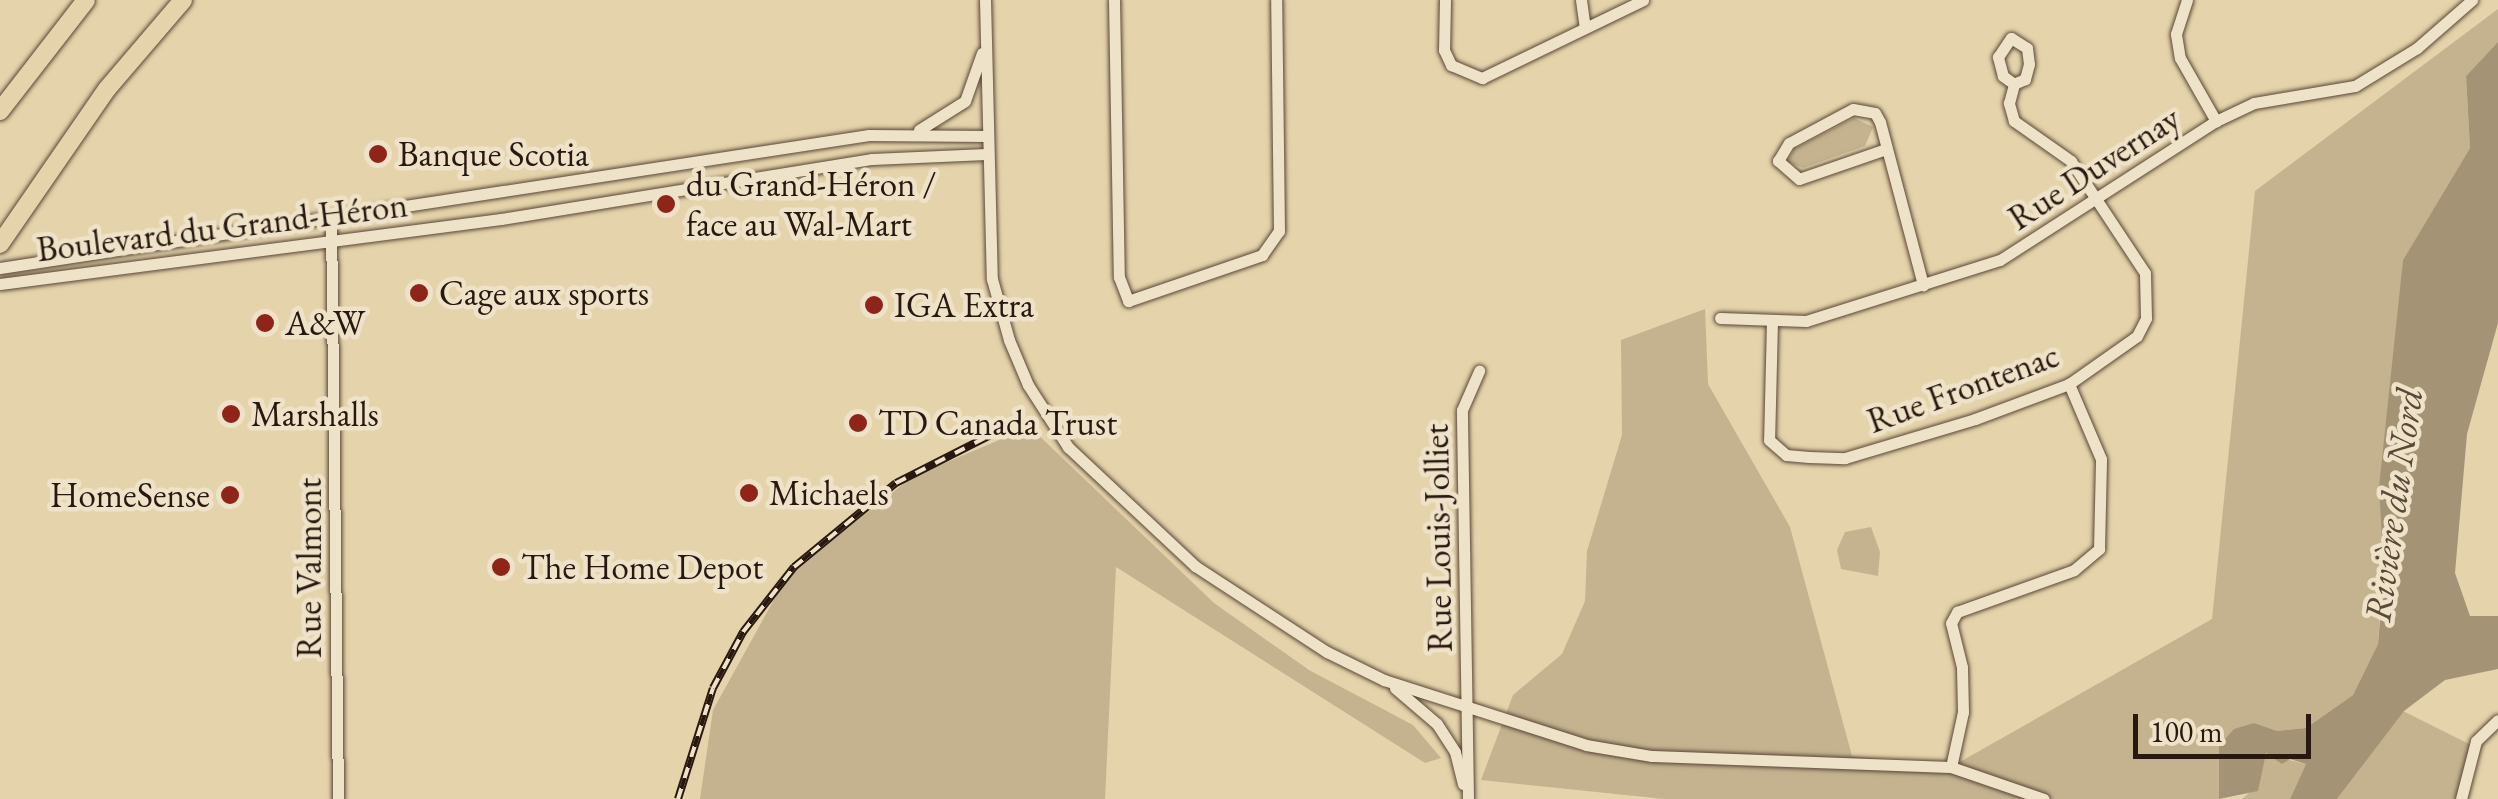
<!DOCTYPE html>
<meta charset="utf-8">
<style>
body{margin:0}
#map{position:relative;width:2498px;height:799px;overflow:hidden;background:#e5d3ab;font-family:"EB Garamond",serif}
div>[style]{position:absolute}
.green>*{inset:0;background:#c5b390}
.water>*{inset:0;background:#a59376}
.roads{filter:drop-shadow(0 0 2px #584736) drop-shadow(0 0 2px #584736)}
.minor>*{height:11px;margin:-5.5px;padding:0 5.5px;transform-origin:5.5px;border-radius:5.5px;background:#eee2c8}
.highway>*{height:18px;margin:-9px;padding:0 9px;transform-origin:9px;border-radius:9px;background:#e5d3ab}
.rail>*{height:8px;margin-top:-4px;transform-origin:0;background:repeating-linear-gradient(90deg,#eee2c8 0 11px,#29180f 0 22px);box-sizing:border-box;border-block:2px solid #29180f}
.dots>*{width:28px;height:28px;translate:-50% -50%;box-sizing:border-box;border:5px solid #eee2c8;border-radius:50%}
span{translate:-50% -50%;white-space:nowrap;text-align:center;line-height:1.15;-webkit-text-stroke:9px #eee2c8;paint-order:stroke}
.poi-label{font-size:35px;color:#29180f}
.left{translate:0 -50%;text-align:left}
.right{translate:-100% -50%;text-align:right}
.street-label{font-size:35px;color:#29180f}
.water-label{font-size:38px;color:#5b4938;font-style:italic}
.scale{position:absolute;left:2133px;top:714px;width:178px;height:45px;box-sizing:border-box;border:5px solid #29180f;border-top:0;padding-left:12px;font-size:30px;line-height:35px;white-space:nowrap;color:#29180f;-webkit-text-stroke:8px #eee2c8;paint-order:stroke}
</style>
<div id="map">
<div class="green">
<i style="clip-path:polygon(2498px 9px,2498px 42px,2466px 76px,2470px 148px,2403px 260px,2378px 644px,2353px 695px,2306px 728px,2276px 731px,2254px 723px,2219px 746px,2219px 799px,1664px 799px,1481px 780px,1513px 695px,1562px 654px,1585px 601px,1587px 551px,1622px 435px,1621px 340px,1705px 309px,1708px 384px,1790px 527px,1852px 756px,1951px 767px,2212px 619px,2255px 191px)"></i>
<i style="clip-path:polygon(1854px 118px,1873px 127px,1865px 146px,1803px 168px,1788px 162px,1794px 149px)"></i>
<i style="clip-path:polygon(1030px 427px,1214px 603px,1309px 670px,1413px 725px,1441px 758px,1425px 763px,1116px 567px,1105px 799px,700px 799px,713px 710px,787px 576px,912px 477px)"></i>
<i style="clip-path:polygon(1871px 527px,1880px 552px,1878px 576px,1841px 569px,1837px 550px,1845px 532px)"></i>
<i style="clip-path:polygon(2403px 711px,2475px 747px,2461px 799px,2337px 799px)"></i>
<i style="clip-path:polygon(2264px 754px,2306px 764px,2290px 799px,2242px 799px,2258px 785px)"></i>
</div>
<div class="water">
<i style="clip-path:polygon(2498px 42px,2498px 323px,2467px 434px,2455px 573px,2470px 616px,2498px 616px,2498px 669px,2445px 680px,2404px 711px,2337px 799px,2290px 799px,2306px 764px,2290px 759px,2282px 764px,2266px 753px,2258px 791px,2219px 799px,2219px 746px,2234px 729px,2254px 723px,2277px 731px,2306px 728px,2353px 695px,2378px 644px,2384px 572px,2379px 487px,2403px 260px,2470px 148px,2466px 76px)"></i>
</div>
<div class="roads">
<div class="minor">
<i style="left:985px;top:0;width:279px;rotate:88.6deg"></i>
<i style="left:992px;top:279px;width:63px;rotate:74.4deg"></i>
<i style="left:1009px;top:340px;width:49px;rotate:67.1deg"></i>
<i style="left:1028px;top:385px;width:74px;rotate:57.2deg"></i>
<i style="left:1068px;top:447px;width:174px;rotate:43.1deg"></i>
<i style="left:1195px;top:566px;width:158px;rotate:33.1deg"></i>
<i style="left:1327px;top:652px;width:64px;rotate:26.2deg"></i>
<i style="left:1384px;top:680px;width:212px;rotate:17.8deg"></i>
<i style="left:1586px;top:745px;width:67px;rotate:9.5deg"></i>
<i style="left:1652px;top:756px;width:299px;rotate:2.1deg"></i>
<i style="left:1951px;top:767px;width:98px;rotate:19deg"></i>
<i style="left:1114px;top:0;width:277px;rotate:89deg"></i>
<i style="left:1119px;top:277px;width:26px;rotate:69deg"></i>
<i style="left:1128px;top:301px;width:142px;rotate:-18.9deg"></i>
<i style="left:1262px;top:255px;width:29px;rotate:-55deg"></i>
<i style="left:1279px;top:231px;width:231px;rotate:-90.7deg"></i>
<i style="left:1445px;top:0;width:50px;rotate:91.1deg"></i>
<i style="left:1444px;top:50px;width:17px;rotate:65deg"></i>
<i style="left:1451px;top:65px;width:34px;rotate:23deg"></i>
<i style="left:1482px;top:78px;width:179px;rotate:-25.8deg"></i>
<i style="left:1581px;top:0;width:28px;rotate:82deg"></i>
<i style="left:2187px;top:0;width:36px;rotate:108deg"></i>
<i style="left:2176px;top:34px;width:24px;rotate:81deg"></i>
<i style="left:2180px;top:58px;width:73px;rotate:60.3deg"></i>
<i style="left:919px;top:130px;width:54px;rotate:-32.2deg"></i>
<i style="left:965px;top:101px;width:51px;rotate:-70.5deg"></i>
<i style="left:1886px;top:149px;width:92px;rotate:161deg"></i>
<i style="left:1799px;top:179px;width:28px;rotate:-139deg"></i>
<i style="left:1778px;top:161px;width:21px;rotate:-59deg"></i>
<i style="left:1789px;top:143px;width:72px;rotate:-28deg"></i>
<i style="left:1853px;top:109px;width:22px;rotate:10deg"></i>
<i style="left:1875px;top:113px;width:10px;rotate:61deg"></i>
<i style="left:1880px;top:122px;width:169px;rotate:75.2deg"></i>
<i style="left:331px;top:217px;width:582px;rotate:89.31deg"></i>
<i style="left:0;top:268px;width:879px;rotate:-8.7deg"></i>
<i style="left:869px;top:135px;width:118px;rotate:0.5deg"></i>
<i style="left:0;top:284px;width:505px;rotate:-7.39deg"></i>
<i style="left:501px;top:219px;width:376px;rotate:-9.2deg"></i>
<i style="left:872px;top:159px;width:114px;rotate:-2.5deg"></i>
<i style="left:1720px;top:318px;width:86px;rotate:2deg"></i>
<i style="left:1806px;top:321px;width:203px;rotate:-17.5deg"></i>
<i style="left:2000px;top:260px;width:257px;rotate:-32.8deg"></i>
<i style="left:2216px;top:121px;width:42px;rotate:-25.3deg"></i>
<i style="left:2254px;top:103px;width:102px;rotate:-9.6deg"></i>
<i style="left:2355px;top:86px;width:73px;rotate:-31.5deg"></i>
<i style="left:2417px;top:48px;width:73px;rotate:-41.1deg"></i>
<i style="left:1772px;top:321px;width:119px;rotate:91.4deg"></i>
<i style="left:1769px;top:440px;width:23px;rotate:41deg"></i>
<i style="left:1786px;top:455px;width:23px;rotate:5deg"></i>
<i style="left:1809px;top:457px;width:36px;rotate:2deg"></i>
<i style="left:1845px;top:458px;width:136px;rotate:-16.7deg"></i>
<i style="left:1975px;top:419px;width:100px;rotate:-20.4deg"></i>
<i style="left:2069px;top:384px;width:83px;rotate:-35.2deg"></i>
<i style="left:2137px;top:336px;width:20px;rotate:-63deg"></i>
<i style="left:2146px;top:318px;width:45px;rotate:-91.3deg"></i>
<i style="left:2145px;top:273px;width:134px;rotate:-123.5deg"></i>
<i style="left:2071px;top:161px;width:70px;rotate:-144.9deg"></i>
<i style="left:2014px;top:121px;width:19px;rotate:-106deg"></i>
<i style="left:2009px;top:103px;width:20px;rotate:-75deg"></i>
<i style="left:2014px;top:84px;width:14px;rotate:-144deg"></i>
<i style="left:2003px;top:76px;width:20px;rotate:-105deg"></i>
<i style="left:1998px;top:57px;width:23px;rotate:-56deg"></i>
<i style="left:2011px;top:38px;width:19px;rotate:32deg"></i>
<i style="left:2027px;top:48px;width:16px;rotate:83deg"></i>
<i style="left:2029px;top:64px;width:16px;rotate:105deg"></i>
<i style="left:2025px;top:79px;width:12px;rotate:156deg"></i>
<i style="left:1395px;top:688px;width:55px;rotate:40.6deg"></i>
<i style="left:1437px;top:724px;width:33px;rotate:57deg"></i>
<i style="left:1455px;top:752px;width:33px;rotate:76deg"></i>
<i style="left:1951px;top:767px;width:56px;rotate:-77.7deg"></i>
<i style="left:1963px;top:712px;width:45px;rotate:-91.3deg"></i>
<i style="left:1962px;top:667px;width:45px;rotate:-104deg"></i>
<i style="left:1951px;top:623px;width:13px;rotate:-61deg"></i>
<i style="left:1957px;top:612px;width:124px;rotate:-19.7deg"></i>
<i style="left:2074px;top:570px;width:33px;rotate:-40deg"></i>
<i style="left:2099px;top:549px;width:90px;rotate:-88.7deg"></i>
<i style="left:2101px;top:459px;width:82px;rotate:-113.1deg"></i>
<i style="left:1468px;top:799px;width:389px;rotate:-90.9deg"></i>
<i style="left:1462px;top:410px;width:43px;rotate:-66.4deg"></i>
<i style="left:2461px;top:799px;width:60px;rotate:-75.5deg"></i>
<i style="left:2476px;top:741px;width:30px;rotate:-44deg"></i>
</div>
<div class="highway">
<i style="left:0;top:111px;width:140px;rotate:-52.2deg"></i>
<i style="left:0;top:244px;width:188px;rotate:-55.4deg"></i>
<i style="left:107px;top:89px;width:117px;rotate:-49.5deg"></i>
</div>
</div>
<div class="rail">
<i style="left:678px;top:799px;width:116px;rotate:-72.5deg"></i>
<i style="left:713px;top:688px;width:64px;rotate:-61.8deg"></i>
<i style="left:743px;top:632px;width:83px;rotate:-51.9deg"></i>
<i style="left:794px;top:567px;width:132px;rotate:-39.5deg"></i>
<i style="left:896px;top:483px;width:144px;rotate:-26.9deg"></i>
</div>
<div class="dots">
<i style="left:378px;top:154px;background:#8f2418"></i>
<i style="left:666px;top:204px;background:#8f2418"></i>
<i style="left:419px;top:293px;background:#8f2418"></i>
<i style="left:874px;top:305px;background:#8f2418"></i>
<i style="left:265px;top:323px;background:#8f2418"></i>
<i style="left:231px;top:414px;background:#8f2418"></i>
<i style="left:858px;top:423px;background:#8f2418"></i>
<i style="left:749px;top:493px;background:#8f2418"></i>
<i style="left:230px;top:495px;background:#8f2418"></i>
<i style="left:501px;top:567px;background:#8f2418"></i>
</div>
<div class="poi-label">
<span class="left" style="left:398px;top:154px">Banque Scotia</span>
<span class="left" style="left:686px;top:204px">du Grand-Héron /<br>face au Wal-Mart</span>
<span class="left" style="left:439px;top:293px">Cage aux sports</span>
<span class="left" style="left:894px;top:305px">IGA Extra</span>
<span class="left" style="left:285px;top:323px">A&amp;W</span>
<span class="left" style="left:251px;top:414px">Marshalls</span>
<span class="left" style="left:878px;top:423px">TD Canada Trust</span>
<span class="left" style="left:769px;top:493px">Michaels</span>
<span class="right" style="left:210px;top:495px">HomeSense</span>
<span class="left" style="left:521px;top:567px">The Home Depot</span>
</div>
<div class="street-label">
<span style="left:2094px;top:168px;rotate:-33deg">Rue Duvernay</span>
<span style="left:222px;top:227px;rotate:-7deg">Boulevard du Grand-Héron</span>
<span style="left:1963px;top:388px;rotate:-20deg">Rue Frontenac</span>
<span style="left:1438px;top:538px;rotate:-91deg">Rue Louis-Jolliet</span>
<span style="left:309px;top:568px;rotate:-90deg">Rue Valmont</span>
</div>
<div class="water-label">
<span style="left:2393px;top:505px;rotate:-82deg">Rivière du Nord</span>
</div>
<div class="scale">100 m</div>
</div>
